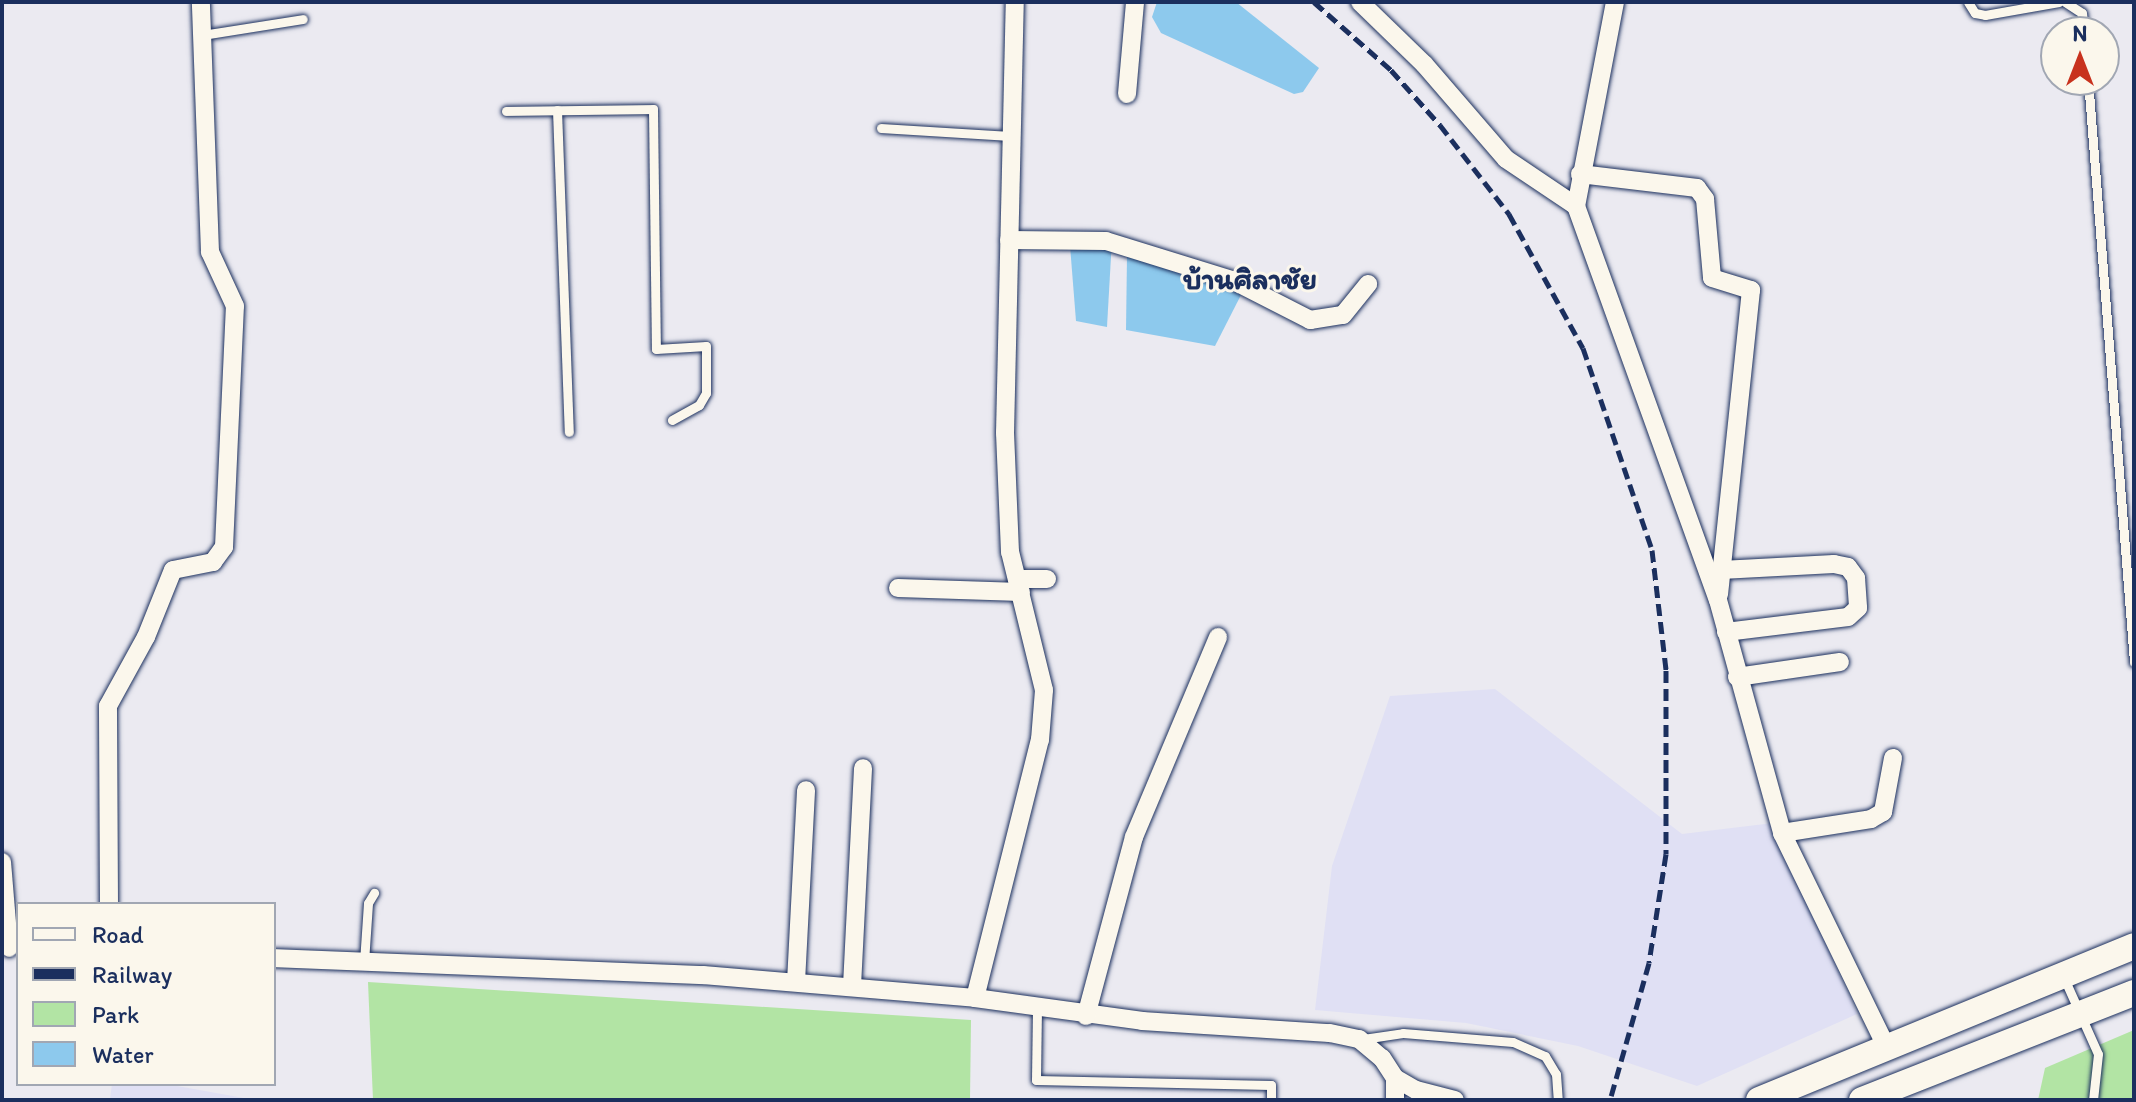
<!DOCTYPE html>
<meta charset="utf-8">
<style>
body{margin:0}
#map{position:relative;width:2136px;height:1102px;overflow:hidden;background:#ebeaf1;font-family:Itim,"Playpen Sans Thai",sans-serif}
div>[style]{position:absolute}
.built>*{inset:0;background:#e0e0f4}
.green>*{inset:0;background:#b2e4a4}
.water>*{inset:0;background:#8dc9ed}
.roads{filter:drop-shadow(0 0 2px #1b2f5e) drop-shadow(0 0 2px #1b2f5e)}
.service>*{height:9px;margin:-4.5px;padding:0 4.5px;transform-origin:4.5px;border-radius:4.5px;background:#fbf7ec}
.minor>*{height:18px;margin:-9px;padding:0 9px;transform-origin:9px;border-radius:9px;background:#fbf7ec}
.secondary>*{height:26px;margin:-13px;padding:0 13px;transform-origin:13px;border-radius:13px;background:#fbf7ec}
.rail>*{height:5px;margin-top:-2.5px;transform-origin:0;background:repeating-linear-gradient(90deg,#1b2f5e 0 12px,transparent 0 18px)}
span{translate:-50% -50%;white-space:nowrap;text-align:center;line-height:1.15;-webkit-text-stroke:6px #fbf7ec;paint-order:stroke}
.quarter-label{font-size:30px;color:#1b2f5e;font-weight:700}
.frame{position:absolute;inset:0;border:4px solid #1b2f5e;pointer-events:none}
.legend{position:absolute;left:16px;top:902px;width:260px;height:184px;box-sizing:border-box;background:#fbf7ec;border:2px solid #a1a7b3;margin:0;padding:10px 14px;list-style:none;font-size:24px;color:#1b2f5e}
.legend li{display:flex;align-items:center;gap:16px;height:40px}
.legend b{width:40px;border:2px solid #a1a7b3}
.north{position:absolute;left:2040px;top:16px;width:80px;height:80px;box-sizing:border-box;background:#fbf7ec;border:2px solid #a1a7b3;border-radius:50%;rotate:0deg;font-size:22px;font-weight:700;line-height:32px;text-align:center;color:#1b2f5e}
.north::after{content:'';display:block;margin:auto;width:28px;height:36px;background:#c8321e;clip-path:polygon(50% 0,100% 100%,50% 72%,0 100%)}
</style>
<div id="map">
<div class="built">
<i style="clip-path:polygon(1495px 689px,1682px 834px,1773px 823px,1857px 1014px,1697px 1086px,1578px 1046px,1466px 1023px,1315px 1010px,1332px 866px,1390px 696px)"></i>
<i style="clip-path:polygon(112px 1084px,166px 1084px,255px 1100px,110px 1100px)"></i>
</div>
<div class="green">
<i style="clip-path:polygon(368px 982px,971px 1020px,970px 1100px,373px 1100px)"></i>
<i style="clip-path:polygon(2134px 1030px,2134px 1100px,2038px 1100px,2045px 1068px)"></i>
</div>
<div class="water">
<i style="clip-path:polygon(1157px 2px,1236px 2px,1319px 68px,1303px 92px,1294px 94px,1161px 33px,1152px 17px)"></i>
<i style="clip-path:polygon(1069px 233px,1112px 239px,1107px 327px,1076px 321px)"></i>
<i style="clip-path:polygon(1127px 256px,1242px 293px,1215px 346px,1126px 330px)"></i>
</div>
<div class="roads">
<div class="service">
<i style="left:1968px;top:2px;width:13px;rotate:58deg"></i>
<i style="left:1975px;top:13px;width:10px;rotate:11deg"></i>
<i style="left:1985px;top:15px;width:75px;rotate:-10deg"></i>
<i style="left:2065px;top:2px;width:20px;rotate:33deg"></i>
<i style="left:2082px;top:13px;width:19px;rotate:84deg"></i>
<i style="left:202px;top:35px;width:102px;rotate:-9deg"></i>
<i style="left:2088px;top:80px;width:584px;rotate:85.48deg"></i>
<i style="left:557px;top:110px;width:322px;rotate:87.9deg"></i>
<i style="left:506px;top:111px;width:147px;rotate:-0.8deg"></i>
<i style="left:653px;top:109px;width:240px;rotate:89.3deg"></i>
<i style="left:656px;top:349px;width:50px;rotate:-3.4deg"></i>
<i style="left:706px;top:346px;width:47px;rotate:90deg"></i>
<i style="left:706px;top:393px;width:14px;rotate:120deg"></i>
<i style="left:699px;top:405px;width:31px;rotate:151deg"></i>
<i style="left:881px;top:128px;width:129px;rotate:3.5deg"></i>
<i style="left:364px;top:962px;width:59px;rotate:-86.1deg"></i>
<i style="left:368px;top:903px;width:12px;rotate:-59deg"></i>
<i style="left:2064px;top:978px;width:83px;rotate:65.9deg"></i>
<i style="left:2098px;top:1054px;width:46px;rotate:96.2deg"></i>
<i style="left:1037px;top:1008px;width:72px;rotate:90.8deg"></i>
<i style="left:1036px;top:1080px;width:235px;rotate:1.2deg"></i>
<i style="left:1271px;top:1085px;width:15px;rotate:90deg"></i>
<i style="left:1363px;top:1039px;width:40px;rotate:-8.5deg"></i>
<i style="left:1403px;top:1033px;width:110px;rotate:4.7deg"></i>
<i style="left:1513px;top:1042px;width:35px;rotate:24deg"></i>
<i style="left:1545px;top:1056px;width:21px;rotate:59deg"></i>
<i style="left:1556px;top:1074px;width:26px;rotate:86deg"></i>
</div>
<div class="minor">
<i style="left:1360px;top:2px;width:89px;rotate:44.1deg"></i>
<i style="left:1424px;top:64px;width:125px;rotate:49.2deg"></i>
<i style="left:1506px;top:159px;width:84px;rotate:33.9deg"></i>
<i style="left:1615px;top:2px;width:208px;rotate:100.8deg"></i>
<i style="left:1576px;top:206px;width:419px;rotate:70.2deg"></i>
<i style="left:1718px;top:600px;width:242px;rotate:74.6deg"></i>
<i style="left:1782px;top:833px;width:239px;rotate:64deg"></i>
<i style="left:1127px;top:94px;width:92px;rotate:-85deg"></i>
<i style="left:1580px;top:174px;width:118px;rotate:6.8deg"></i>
<i style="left:1697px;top:188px;width:14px;rotate:54deg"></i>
<i style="left:1705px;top:199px;width:79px;rotate:84.9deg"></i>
<i style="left:1712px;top:278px;width:41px;rotate:17.1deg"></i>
<i style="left:1751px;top:290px;width:306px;rotate:96deg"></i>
<i style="left:1009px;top:240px;width:97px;rotate:0.6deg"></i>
<i style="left:1106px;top:241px;width:132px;rotate:17.2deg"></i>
<i style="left:1232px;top:280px;width:88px;rotate:27.1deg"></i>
<i style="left:1310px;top:320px;width:33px;rotate:-9deg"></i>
<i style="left:1343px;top:315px;width:40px;rotate:-51deg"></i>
<i style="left:1721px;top:570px;width:113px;rotate:-3deg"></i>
<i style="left:1834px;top:564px;width:14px;rotate:12deg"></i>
<i style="left:1848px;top:567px;width:14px;rotate:54deg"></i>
<i style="left:1856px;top:578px;width:30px;rotate:86deg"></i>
<i style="left:1858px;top:608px;width:13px;rotate:138deg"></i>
<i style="left:1848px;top:617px;width:123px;rotate:173deg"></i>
<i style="left:1017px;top:579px;width:30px"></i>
<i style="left:898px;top:588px;width:123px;rotate:1.9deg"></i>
<i style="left:1737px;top:677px;width:104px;rotate:-8.3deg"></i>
<i style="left:1782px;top:833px;width:90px;rotate:-8.9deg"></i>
<i style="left:1871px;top:819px;width:14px;rotate:-30deg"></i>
<i style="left:1883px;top:812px;width:55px;rotate:-79.5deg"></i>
<i style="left:2px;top:862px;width:86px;rotate:85.3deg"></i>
<i style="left:109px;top:904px;width:198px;rotate:-90.3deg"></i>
<i style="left:108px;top:706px;width:79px;rotate:-61.2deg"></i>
<i style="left:146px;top:637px;width:72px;rotate:-68.1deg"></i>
<i style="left:173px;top:570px;width:41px;rotate:-11.3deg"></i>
<i style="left:213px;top:562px;width:19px;rotate:-54deg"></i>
<i style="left:224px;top:547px;width:241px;rotate:-87.4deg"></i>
<i style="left:235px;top:306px;width:60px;rotate:-114.8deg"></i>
<i style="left:210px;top:252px;width:250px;rotate:-92.1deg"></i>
<i style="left:274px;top:958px;width:429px;rotate:2.3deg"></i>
<i style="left:703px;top:975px;width:273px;rotate:4.8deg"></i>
<i style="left:975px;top:998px;width:169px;rotate:7.8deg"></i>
<i style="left:1142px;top:1021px;width:188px;rotate:3.7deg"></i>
<i style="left:1330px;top:1033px;width:30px;rotate:12deg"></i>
<i style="left:1359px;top:1039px;width:30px;rotate:40deg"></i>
<i style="left:1382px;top:1058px;width:24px;rotate:57deg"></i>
<i style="left:1395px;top:1078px;width:24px;rotate:30deg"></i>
<i style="left:1416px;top:1090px;width:40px;rotate:14.4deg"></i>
<i style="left:796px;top:982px;width:192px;rotate:-87deg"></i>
<i style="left:852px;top:986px;width:218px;rotate:-87.1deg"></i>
<i style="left:975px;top:998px;width:266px;rotate:-75.9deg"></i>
<i style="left:1040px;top:740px;width:50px;rotate:-85.4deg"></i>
<i style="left:1044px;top:690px;width:142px;rotate:-103.8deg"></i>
<i style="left:1010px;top:552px;width:119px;rotate:-92.4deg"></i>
<i style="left:1005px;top:433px;width:431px;rotate:-88.7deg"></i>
<i style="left:1086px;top:1016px;width:185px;rotate:-75deg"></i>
<i style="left:1134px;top:837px;width:217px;rotate:-67.2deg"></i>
<i style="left:1395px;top:1078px;width:22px;rotate:90deg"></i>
</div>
<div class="secondary">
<i style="left:1759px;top:1100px;width:405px;rotate:-22.3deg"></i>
<i style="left:1862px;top:1100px;width:292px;rotate:-21.5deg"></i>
</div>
</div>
<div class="rail">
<i style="left:1314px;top:2px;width:103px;rotate:41.4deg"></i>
<i style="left:1391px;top:70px;width:74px;rotate:48.3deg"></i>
<i style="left:1440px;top:125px;width:113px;rotate:52.2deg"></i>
<i style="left:1509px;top:214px;width:153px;rotate:61.1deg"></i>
<i style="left:1583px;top:348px;width:213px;rotate:71.1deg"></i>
<i style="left:1652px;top:550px;width:121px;rotate:83.3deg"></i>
<i style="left:1666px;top:670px;width:184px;rotate:90deg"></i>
<i style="left:1666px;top:854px;width:110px;rotate:98.9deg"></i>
<i style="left:1649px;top:963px;width:142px;rotate:105.9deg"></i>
</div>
<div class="quarter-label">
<span style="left:1250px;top:279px">บ้านศิลาชัย</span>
</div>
<div class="frame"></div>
<ul class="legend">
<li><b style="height:10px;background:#fbf7ec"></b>Road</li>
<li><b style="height:10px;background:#1b2f5e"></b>Railway</li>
<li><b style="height:22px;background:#b2e4a4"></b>Park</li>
<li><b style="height:22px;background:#8dc9ed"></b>Water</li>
</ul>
<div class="north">N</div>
</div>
